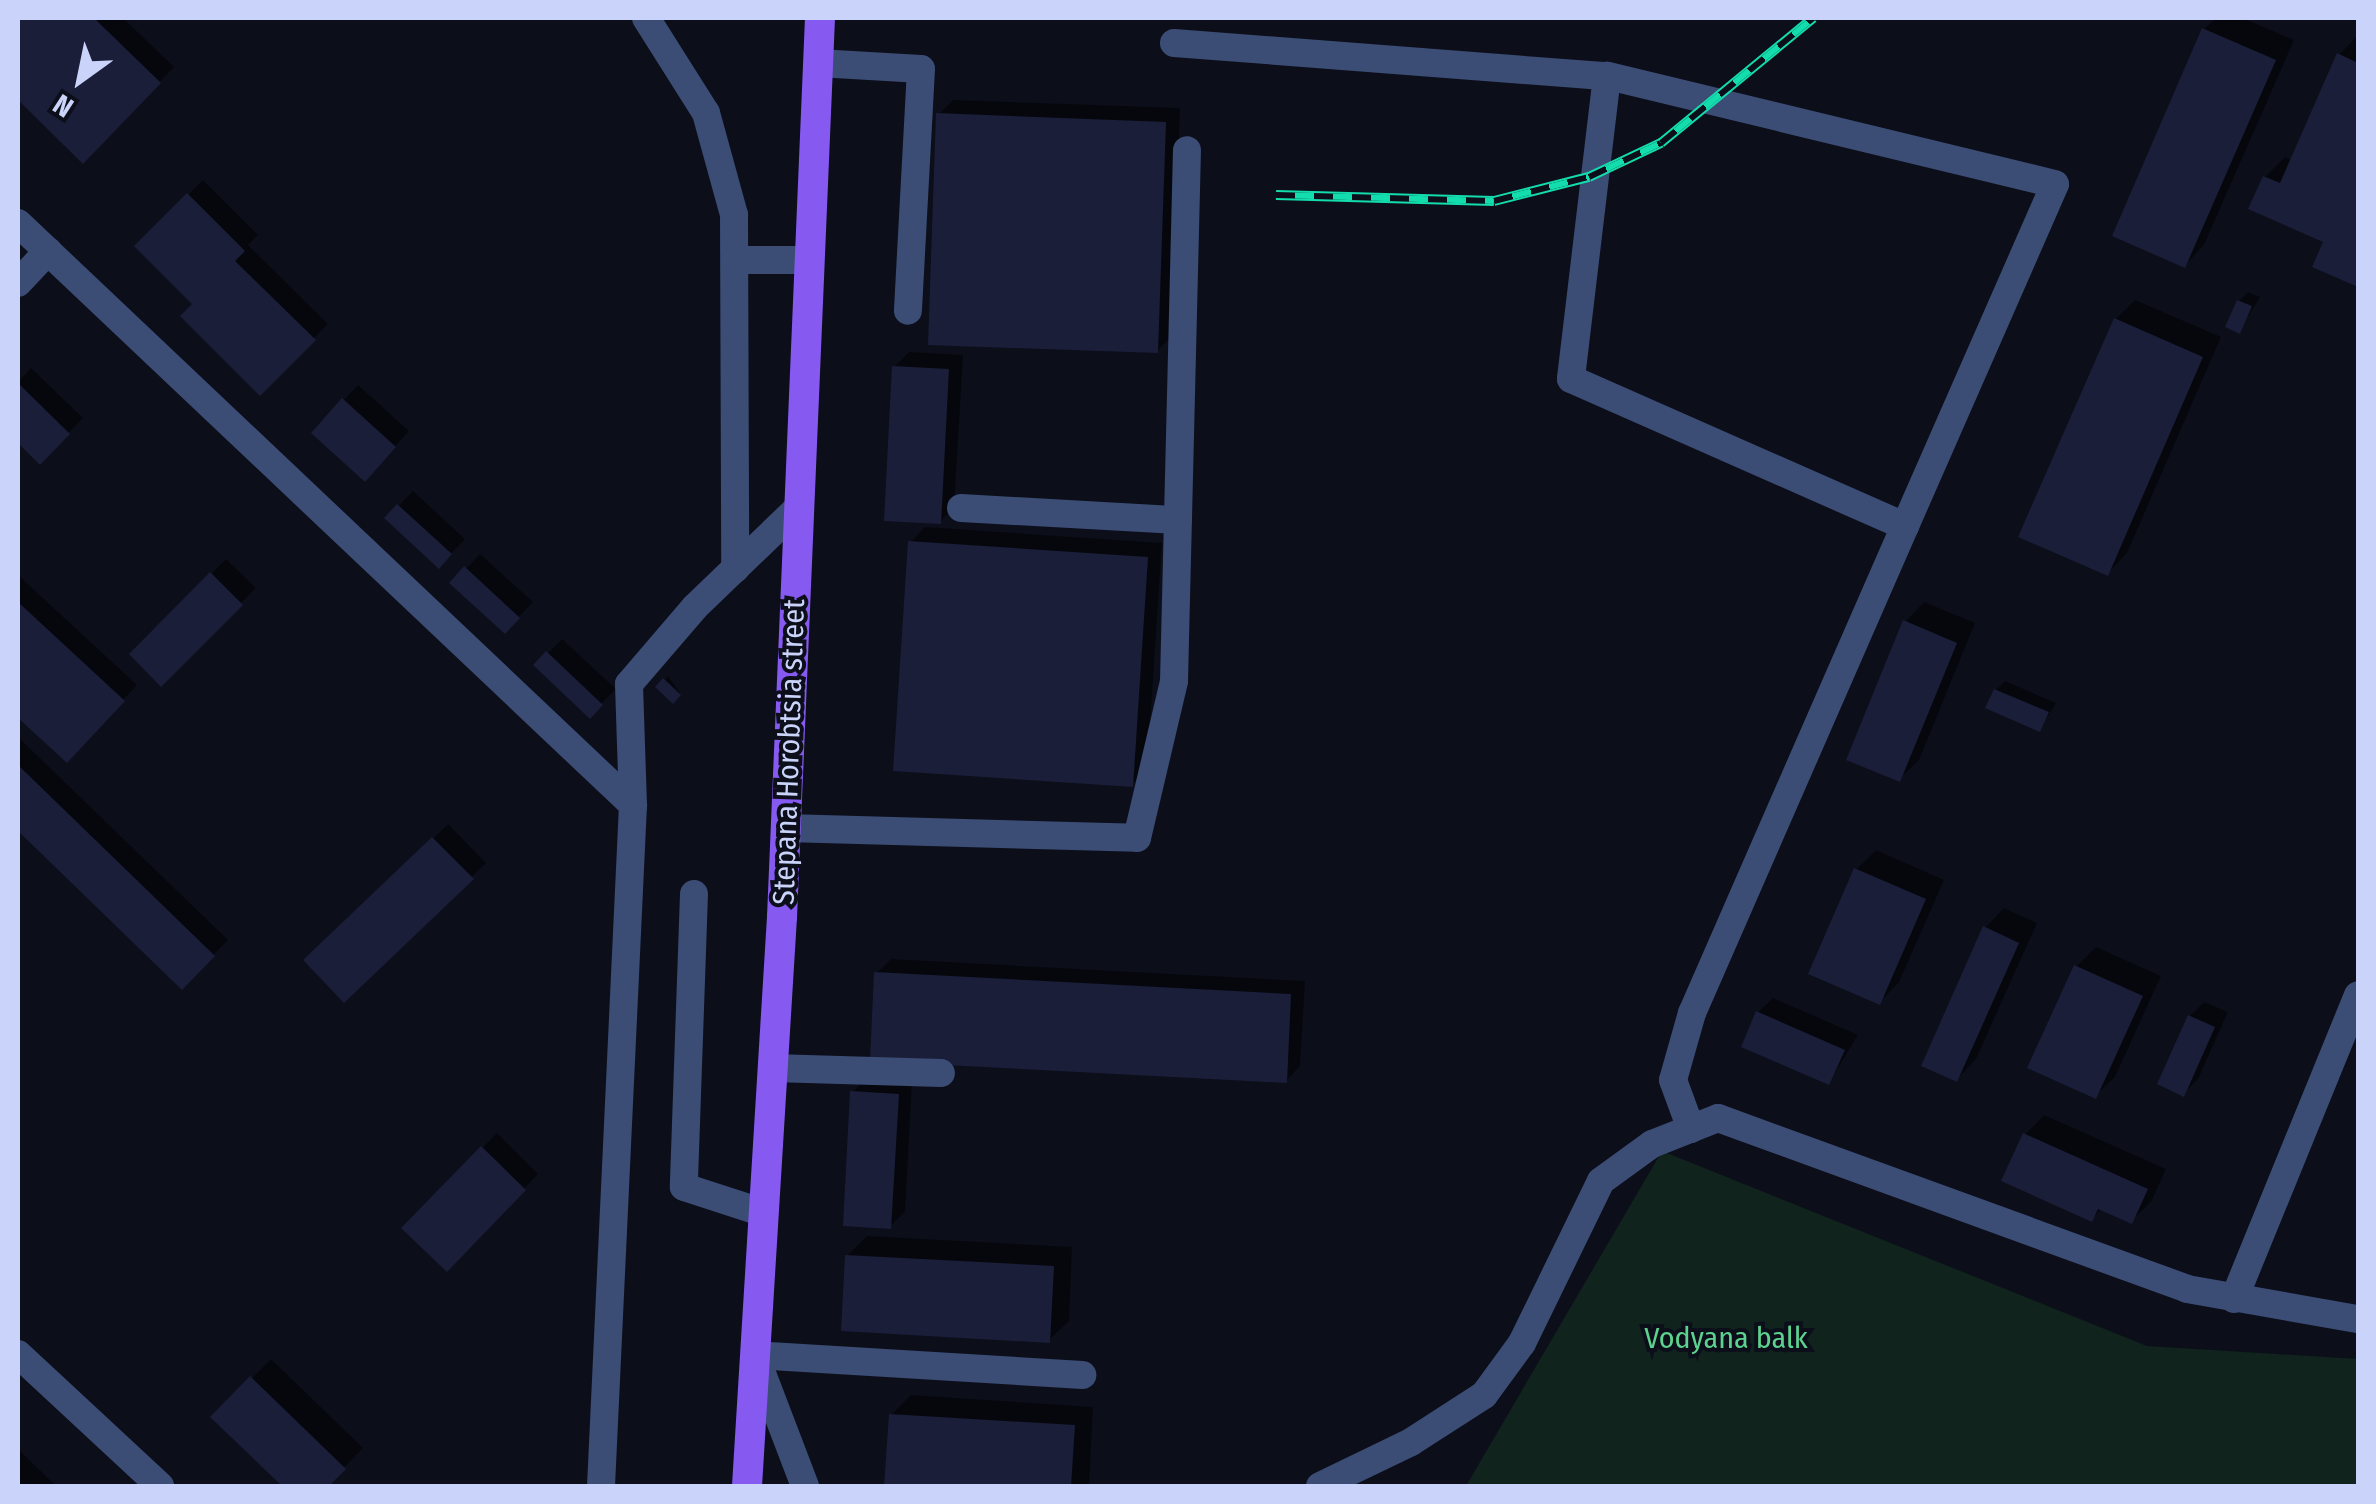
<!DOCTYPE html>
<html>
<head>
<meta charset="utf-8">
<style>
  body { margin:0 }
  #map { position:relative; width:2376px; height:1504px; overflow:hidden; background:#0c0e1a; font-family:"Fira Sans Condensed",sans-serif }
  div>[style] { position:absolute }
  [style*='--x'] { left:calc(var(--x)*1px); top:calc(var(--y)*1px); width:calc(var(--w)*1px); rotate:calc(var(--a)*1deg) }
  .green>* { inset:0; background:#10231c }
  .shadow>* { inset:0; background:#0007 }
  .building>* { inset:0; background:#1a1e39 }
  .minor>* { height:28px; margin:-14px; padding:0 14px; transform-origin:14px; border-radius:14px; background:#3b4c75 }
  .major>* { height:30px; margin:-15px; padding:0 15px; transform-origin:15px; border-radius:15px; background:#865af1 }
  .rail>* { height:10px; margin-top:-5px; transform-origin:0; background:repeating-linear-gradient(90deg,#0c0e1a 0 19px,#13ddad 0 38px); box-sizing:border-box; border-block:2px solid #13ddad }
  span { translate:-50% -50%; white-space:nowrap; text-align:center; line-height:1.15; -webkit-text-stroke:8px #0c0e1a; paint-order:stroke }
  .street-label { font-size:30px; color:#cad4fa }
  .park-label { font-size:30px; color:#5dd28e }
  .frame { position:absolute; inset:0; border:20px solid #cad4fa; pointer-events:none }
  .north { position:absolute; left:30px; top:30px; width:100px; height:100px; -webkit-text-stroke:8px #0c0e1a; paint-order:stroke; rotate:213deg; font-size:28px; font-weight:700; line-height:40px; text-align:center; color:#cad4fa }
  .north::after { content:''; display:block; margin:auto; width:35px; height:45px; background:#cad4fa; clip-path:polygon(50% 0,100% 100%,50% 72%,0 100%) }
</style>
</head>
<body>
<div id="map">
  <div class="green">
    <div style="clip-path:polygon(1662px 1151px,2147px 1346px,2358px 1359px,2358px 1486px,1466px 1486px)"></div>
  </div>
  <div class="shadow">
    <div style="clip-path:polygon(18px 18px,123px 18px,174px 67px,83px 160px,18px 97px)"></div>
    <div style="clip-path:polygon(2216px 18px,2242px 18px,2294px 40px,2204px 245px,2185px 265px,2204px 29px)"></div>
    <div style="clip-path:polygon(2358px 35px,2358px 284px,2315px 265px,2326px 240px,2265px 177px,2285px 157px,2293px 161px,2339px 55px)"></div>
    <div style="clip-path:polygon(953px 100px,1180px 108px,1172px 336px,1157px 351px,939px 114px)"></div>
    <div style="clip-path:polygon(203px 180px,258px 235px,248px 245px,328px 324px,260px 392px,196px 304px,137px 246px)"></div>
    <div style="clip-path:polygon(2248px 292px,2260px 297px,2239px 331px,2239px 301px)"></div>
    <div style="clip-path:polygon(2135px 300px,2221px 337px,2127px 553px,2108px 573px,2116px 319px)"></div>
    <div style="clip-path:polygon(909px 352px,963px 355px,954px 507px,940px 522px,894px 367px)"></div>
    <div style="clip-path:polygon(31px 368px,83px 418px,40px 462px,18px 440px,18px 382px)"></div>
    <div style="clip-path:polygon(358px 385px,409px 431px,379px 464px,314px 432px)"></div>
    <div style="clip-path:polygon(413px 491px,465px 539px,439px 566px,387px 518px)"></div>
    <div style="clip-path:polygon(925px 527px,1162px 543px,1147px 770px,1132px 784px,911px 542px)"></div>
    <div style="clip-path:polygon(480px 554px,533px 602px,505px 631px,453px 583px)"></div>
    <div style="clip-path:polygon(226px 559px,256px 588px,161px 683px,132px 654px)"></div>
    <div style="clip-path:polygon(18px 575px,137px 685px,67px 760px,18px 714px)"></div>
    <div style="clip-path:polygon(1924px 602px,1975px 623px,1919px 760px,1899px 779px,1905px 622px)"></div>
    <div style="clip-path:polygon(562px 639px,616px 689px,590px 715px,537px 665px)"></div>
    <div style="clip-path:polygon(668px 676px,680px 693px,673px 701px,658px 687px)"></div>
    <div style="clip-path:polygon(2005px 681px,2056px 703px,2040px 729px,1996px 690px)"></div>
    <div style="clip-path:polygon(18px 737px,228px 940px,182px 987px,18px 828px)"></div>
    <div style="clip-path:polygon(448px 824px,486px 863px,344px 1000px,307px 960px)"></div>
    <div style="clip-path:polygon(1876px 850px,1944px 880px,1899px 982px,1880px 1002px,1856px 870px)"></div>
    <div style="clip-path:polygon(2004px 908px,2037px 923px,1976px 1059px,1957px 1079px,1985px 928px)"></div>
    <div style="clip-path:polygon(2096px 947px,2161px 976px,2115px 1077px,2095px 1096px,2076px 967px)"></div>
    <div style="clip-path:polygon(891px 959px,1305px 981px,1300px 1066px,1286px 1081px,877px 973px)"></div>
    <div style="clip-path:polygon(1773px 998px,1858px 1035px,1829px 1082px,1758px 1012px)"></div>
    <div style="clip-path:polygon(2204px 1002px,2228px 1012px,2198px 1079px,2183px 1094px,2190px 1016px)"></div>
    <div style="clip-path:polygon(867px 1077px,912px 1080px,905px 1212px,890px 1226px,853px 1092px)"></div>
    <div style="clip-path:polygon(2044px 1115px,2166px 1169px,2151px 1202px,2131px 1221px,2102px 1208px,2092px 1219px,2025px 1135px)"></div>
    <div style="clip-path:polygon(497px 1133px,538px 1174px,447px 1268px,405px 1228px)"></div>
    <div style="clip-path:polygon(867px 1236px,1072px 1247px,1069px 1321px,1049px 1340px,847px 1256px)"></div>
    <div style="clip-path:polygon(271px 1359px,363px 1448px,326px 1486px,286px 1486px,214px 1417px)"></div>
    <div style="clip-path:polygon(911px 1395px,1093px 1407px,1089px 1486px,887px 1486px,891px 1415px)"></div>
    <div style="clip-path:polygon(18px 1449px,56px 1486px,18px 1486px)"></div>
  </div>
  <div class="building">
    <div style="clip-path:polygon(18px 18px,94px 18px,161px 83px,83px 164px,18px 100px)"></div>
    <div style="clip-path:polygon(2202px 28px,2276px 60px,2185px 268px,2112px 236px)"></div>
    <div style="clip-path:polygon(2337px 53px,2358px 63px,2358px 287px,2312px 267px,2323px 242px,2248px 209px,2263px 176px,2280px 183px)"></div>
    <div style="clip-path:polygon(936px 113px,1166px 122px,1158px 353px,928px 345px)"></div>
    <div style="clip-path:polygon(187px 193px,245px 251px,235px 261px,316px 340px,260px 396px,180px 316px,192px 304px,134px 246px)"></div>
    <div style="clip-path:polygon(2237px 300px,2252px 306px,2240px 334px,2225px 327px)"></div>
    <div style="clip-path:polygon(2114px 318px,2203px 357px,2108px 576px,2018px 537px)"></div>
    <div style="clip-path:polygon(892px 366px,949px 369px,941px 524px,884px 521px)"></div>
    <div style="clip-path:polygon(18px 383px,70px 434px,40px 465px,18px 443px)"></div>
    <div style="clip-path:polygon(342px 398px,396px 447px,365px 482px,311px 433px)"></div>
    <div style="clip-path:polygon(397px 504px,452px 554px,439px 569px,384px 518px)"></div>
    <div style="clip-path:polygon(908px 541px,1148px 557px,1133px 787px,893px 771px)"></div>
    <div style="clip-path:polygon(464px 566px,520px 618px,505px 634px,449px 583px)"></div>
    <div style="clip-path:polygon(210px 572px,243px 605px,161px 687px,129px 654px)"></div>
    <div style="clip-path:polygon(18px 602px,125px 701px,67px 763px,18px 718px)"></div>
    <div style="clip-path:polygon(1903px 620px,1957px 643px,1900px 782px,1846px 760px)"></div>
    <div style="clip-path:polygon(546px 651px,603px 705px,590px 719px,533px 665px)"></div>
    <div style="clip-path:polygon(663px 678px,681px 695px,673px 704px,655px 687px)"></div>
    <div style="clip-path:polygon(1994px 689px,2049px 712px,2040px 732px,1985px 708px)"></div>
    <div style="clip-path:polygon(18px 765px,215px 956px,182px 990px,18px 831px)"></div>
    <div style="clip-path:polygon(432px 837px,474px 879px,344px 1003px,303px 960px)"></div>
    <div style="clip-path:polygon(1854px 868px,1926px 899px,1880px 1005px,1808px 974px)"></div>
    <div style="clip-path:polygon(1983px 926px,2019px 943px,1957px 1082px,1921px 1066px)"></div>
    <div style="clip-path:polygon(2074px 965px,2143px 996px,2096px 1099px,2027px 1068px)"></div>
    <div style="clip-path:polygon(874px 972px,1291px 994px,1287px 1083px,870px 1061px)"></div>
    <div style="clip-path:polygon(1756px 1011px,1845px 1050px,1829px 1085px,1741px 1047px)"></div>
    <div style="clip-path:polygon(2188px 1015px,2215px 1027px,2184px 1097px,2157px 1084px)"></div>
    <div style="clip-path:polygon(850px 1091px,899px 1094px,891px 1229px,843px 1226px)"></div>
    <div style="clip-path:polygon(2023px 1133px,2148px 1189px,2132px 1224px,2098px 1209px,2092px 1222px,2001px 1181px)"></div>
    <div style="clip-path:polygon(481px 1146px,526px 1190px,447px 1272px,401px 1228px)"></div>
    <div style="clip-path:polygon(845px 1255px,1054px 1266px,1050px 1343px,841px 1331px)"></div>
    <div style="clip-path:polygon(250px 1376px,346px 1469px,329px 1486px,282px 1486px,210px 1417px)"></div>
    <div style="clip-path:polygon(889px 1414px,1075px 1425px,1071px 1486px,884px 1486px)"></div>
  </div>
  <div class="minor">
    <div style="--x:646;--y:18;--w:112;--a:57.7"></div>
    <div style="--x:706;--y:113;--w:106;--a:74.6"></div>
    <div style="--x:734;--y:215;--w:354;--a:89.8"></div>
    <div style="--x:1174;--y:43;--w:434;--a:4.4"></div>
    <div style="--x:818;--y:63;--w:103;--a:3.3"></div>
    <div style="--x:921;--y:69;--w:242;--a:93.1"></div>
    <div style="--x:18;--y:223;--w:847;--a:43.42"></div>
    <div style="--x:633;--y:805;--w:682;--a:92.69"></div>
    <div style="--x:735;--y:260;--w:74;--a:0"></div>
    <div style="--x:18;--y:283;--w:44;--a:-46.8"></div>
    <div style="--x:961;--y:508;--w:217;--a:3.2"></div>
    <div style="--x:633;--y:805;--w:121;--a:-91.9"></div>
    <div style="--x:629;--y:684;--w:101;--a:-49.4"></div>
    <div style="--x:695;--y:607;--w:143;--a:-43.9"></div>
    <div style="--x:786;--y:828;--w:351;--a:1.6"></div>
    <div style="--x:1137;--y:838;--w:161;--a:-76.7"></div>
    <div style="--x:1174;--y:681;--w:531;--a:-88.6"></div>
    <div style="--x:694;--y:894;--w:293;--a:92"></div>
    <div style="--x:684;--y:1187;--w:84;--a:18"></div>
    <div style="--x:773;--y:1068;--w:168;--a:1.7"></div>
    <div style="--x:1691;--y:1129;--w:52;--a:-110.2"></div>
    <div style="--x:1673;--y:1080;--w:70;--a:-74.2"></div>
    <div style="--x:1692;--y:1013;--w:532;--a:-66.38"></div>
    <div style="--x:1905;--y:526;--w:373;--a:-66.3"></div>
    <div style="--x:2055;--y:184;--w:461;--a:-166.4"></div>
    <div style="--x:1607;--y:76;--w:305;--a:96.8"></div>
    <div style="--x:1571;--y:379;--w:365;--a:23.8"></div>
    <div style="--x:2234;--y:1299;--w:328;--a:-67.8"></div>
    <div style="--x:18;--y:1354;--w:194;--a:42.9"></div>
    <div style="--x:805;--y:1486;--w:140;--a:-110.9"></div>
    <div style="--x:755;--y:1355;--w:328;--a:3.5"></div>
    <div style="--x:1320;--y:1486;--w:101;--a:-25.8"></div>
    <div style="--x:1411;--y:1442;--w:87;--a:-32.8"></div>
    <div style="--x:1484;--y:1395;--w:64;--a:-53.8"></div>
    <div style="--x:1522;--y:1343;--w:180;--a:-64"></div>
    <div style="--x:1601;--y:1181;--w:63;--a:-36"></div>
    <div style="--x:1652;--y:1144;--w:71;--a:-21.5"></div>
    <div style="--x:1718;--y:1118;--w:499;--a:20"></div>
    <div style="--x:2187;--y:1289;--w:174;--a:10"></div>
  </div>
  <div class="major">
    <div style="--x:747;--y:1486;--w:570;--a:-86.48"></div>
    <div style="--x:782;--y:917;--w:900;--a:-87.58"></div>
  </div>
  <div class="rail">
    <div style="--x:1276;--y:195;--w:218;--a:1.6"></div>
    <div style="--x:1494;--y:201;--w:98;--a:-14.2"></div>
    <div style="--x:1589;--y:177;--w:80;--a:-25.3"></div>
    <div style="--x:1661;--y:143;--w:197;--a:-39.4"></div>
  </div>
  <div class="street-label">
    <span style="left:789px;top:752px;rotate:-88deg">Stepana Horobtsia street</span>
  </div>
  <div class="park-label">
    <span style="left:1726px;top:1338px">Vodyana balk</span>
  </div>
  <div class="frame"></div>
  <div class="north">N</div>
</div>
</body>
</html>
